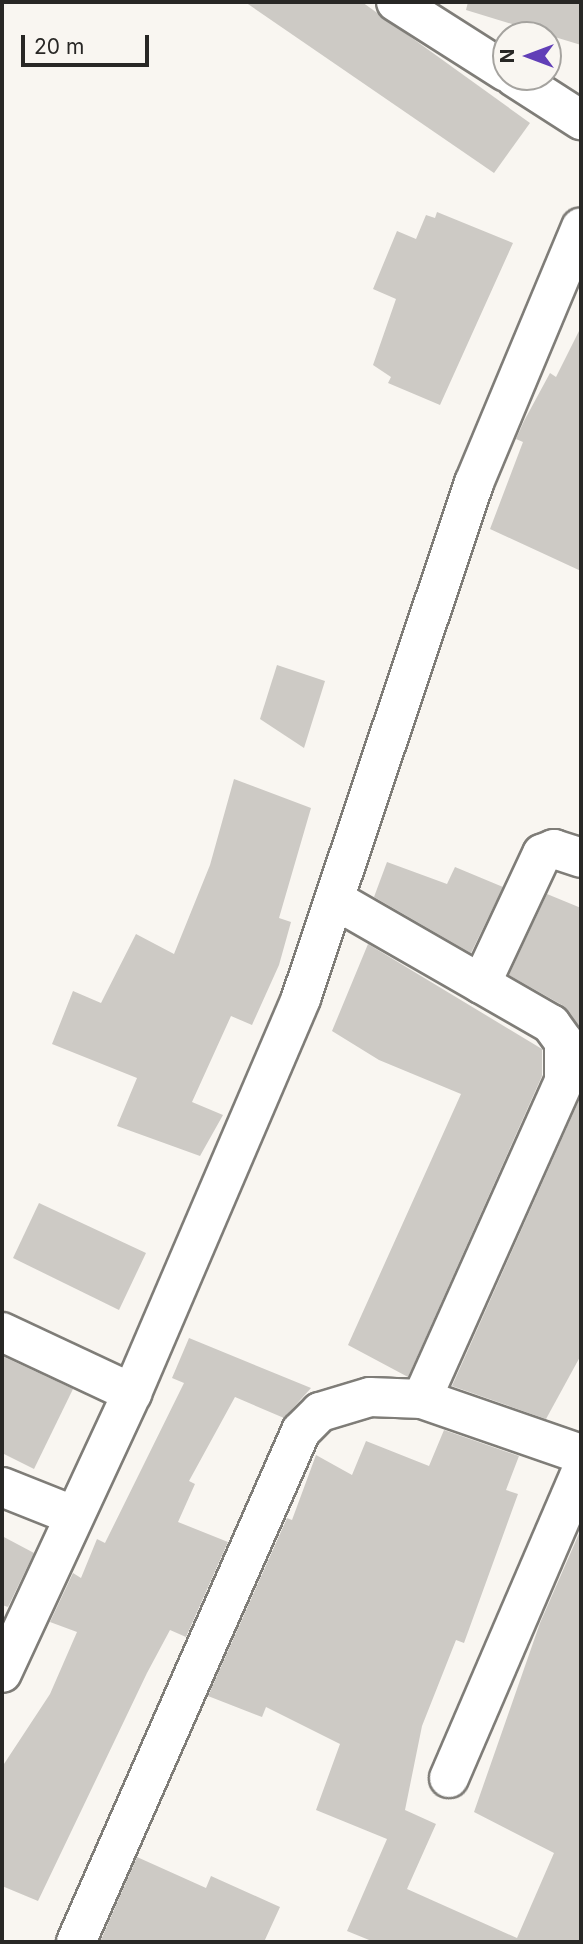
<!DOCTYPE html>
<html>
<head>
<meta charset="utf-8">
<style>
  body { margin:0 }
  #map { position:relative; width:583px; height:1944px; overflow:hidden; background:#f9f6f1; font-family:Inter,sans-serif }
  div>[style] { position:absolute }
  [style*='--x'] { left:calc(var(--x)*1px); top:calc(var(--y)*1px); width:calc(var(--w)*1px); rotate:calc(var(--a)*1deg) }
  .building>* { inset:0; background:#cdcac5 }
  .roads { filter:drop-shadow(2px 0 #7f7d78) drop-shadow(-2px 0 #7f7d78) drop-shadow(0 2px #7f7d78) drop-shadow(0 -2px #7f7d78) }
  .minor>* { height:38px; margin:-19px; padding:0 19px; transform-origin:19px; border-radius:19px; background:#fff }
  span { translate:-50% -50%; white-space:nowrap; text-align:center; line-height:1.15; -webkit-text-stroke:5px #f9f6f1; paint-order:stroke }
  .frame { position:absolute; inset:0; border:4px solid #282725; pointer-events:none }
  .north { position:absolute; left:492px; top:21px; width:70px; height:70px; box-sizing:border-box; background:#f9f6f1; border:2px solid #a5a39f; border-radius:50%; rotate:270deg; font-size:19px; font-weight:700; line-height:28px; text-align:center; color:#282725 }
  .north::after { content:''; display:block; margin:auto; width:24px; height:32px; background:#613fb7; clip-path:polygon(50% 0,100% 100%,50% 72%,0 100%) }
  .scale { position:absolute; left:21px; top:35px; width:128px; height:32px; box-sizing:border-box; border:4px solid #282725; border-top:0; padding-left:9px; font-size:21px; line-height:24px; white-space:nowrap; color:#282725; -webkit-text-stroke:5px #f9f6f1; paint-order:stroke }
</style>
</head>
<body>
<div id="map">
  <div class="building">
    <div style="clip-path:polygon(245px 2px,362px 2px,530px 123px,494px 173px)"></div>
    <div style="clip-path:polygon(468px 2px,581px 2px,581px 45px,466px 10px)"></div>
    <div style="clip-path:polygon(437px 212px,513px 243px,440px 405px,388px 383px,391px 377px,373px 365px,396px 299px,373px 289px,397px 231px,416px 239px,426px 215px,435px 218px)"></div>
    <div style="clip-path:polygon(581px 327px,581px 571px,490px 529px,523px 442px,516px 439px,524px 421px,550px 373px,556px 377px)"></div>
    <div style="clip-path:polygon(277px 665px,325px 681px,304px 748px,260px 719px)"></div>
    <div style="clip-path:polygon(234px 779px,311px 808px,279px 918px,291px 922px,279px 965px,252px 1025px,231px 1016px,192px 1102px,223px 1115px,200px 1156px,117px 1126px,137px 1078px,52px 1044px,73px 991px,101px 1003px,136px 934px,174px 954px,210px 865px)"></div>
    <div style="clip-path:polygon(387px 862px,447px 884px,455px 867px,503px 887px,471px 953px,374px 897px)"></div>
    <div style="clip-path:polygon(547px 894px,581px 908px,581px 1029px,562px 1005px,509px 975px)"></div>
    <div style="clip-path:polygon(368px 944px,542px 1049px,542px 1076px,408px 1377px,348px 1345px,461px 1094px,379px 1060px,332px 1031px)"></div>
    <div style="clip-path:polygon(581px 1096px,581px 1355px,546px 1419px,452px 1386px)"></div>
    <div style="clip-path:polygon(39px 1203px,146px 1253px,119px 1310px,13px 1258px)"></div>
    <div style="clip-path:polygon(189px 1338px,311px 1388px,284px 1418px,235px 1397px,189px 1481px,195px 1484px,178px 1522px,228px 1542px,186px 1637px,170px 1630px,147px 1673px,38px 1901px,2px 1886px,2px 1767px,50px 1694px,77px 1632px,50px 1622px,73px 1573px,81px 1578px,97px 1539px,105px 1543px,184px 1383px,172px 1378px)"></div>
    <div style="clip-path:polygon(2px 1356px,73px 1389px,34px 1469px,2px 1453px)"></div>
    <div style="clip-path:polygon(444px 1430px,519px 1456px,506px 1490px,518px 1494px,464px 1643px,456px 1640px,422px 1726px,405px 1810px,436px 1824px,407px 1889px,517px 1938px,554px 1853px,474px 1812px,540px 1623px,581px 1529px,581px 1942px,374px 1942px,347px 1931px,387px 1839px,316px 1810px,340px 1744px,266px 1707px,262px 1717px,208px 1696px,287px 1518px,292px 1520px,316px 1455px,352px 1475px,366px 1441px,429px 1466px)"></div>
    <div style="clip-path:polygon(2px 1536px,34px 1553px,8px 1607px,2px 1605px)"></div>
    <div style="clip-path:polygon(137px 1857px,206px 1888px,211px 1876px,280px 1907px,264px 1942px,100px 1942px)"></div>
  </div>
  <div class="roads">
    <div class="minor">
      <div style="--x:396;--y:2;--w:130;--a:32.5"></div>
      <div style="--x:514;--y:77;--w:80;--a:32.7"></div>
      <div style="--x:337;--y:901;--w:247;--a:29.9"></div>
      <div style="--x:551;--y:1024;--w:22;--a:54"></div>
      <div style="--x:564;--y:1042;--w:39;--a:90"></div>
      <div style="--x:564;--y:1081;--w:348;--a:114.1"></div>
      <div style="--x:481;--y:984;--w:144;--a:-64.9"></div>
      <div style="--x:542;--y:854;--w:13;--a:-23"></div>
      <div style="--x:554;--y:849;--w:28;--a:18"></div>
      <div style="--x:2;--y:1332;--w:144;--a:25.1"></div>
      <div style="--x:2;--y:1487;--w:73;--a:21.7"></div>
      <div style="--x:2;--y:1673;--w:309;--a:-65.1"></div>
      <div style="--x:132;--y:1393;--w:430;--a:-66.8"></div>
      <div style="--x:301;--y:998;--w:543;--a:-71.43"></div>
      <div style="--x:474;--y:483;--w:277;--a:-67.3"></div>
      <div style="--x:449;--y:1778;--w:334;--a:-66.7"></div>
      <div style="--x:76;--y:1942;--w:558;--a:-66.24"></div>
      <div style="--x:301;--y:1431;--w:27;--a:-45"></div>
      <div style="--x:320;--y:1412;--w:52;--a:-16.7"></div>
      <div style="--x:370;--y:1397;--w:52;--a:2.2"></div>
      <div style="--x:422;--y:1399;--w:168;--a:19.1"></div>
    </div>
  </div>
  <div class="frame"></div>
  <div class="north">N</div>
  <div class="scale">20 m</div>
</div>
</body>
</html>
